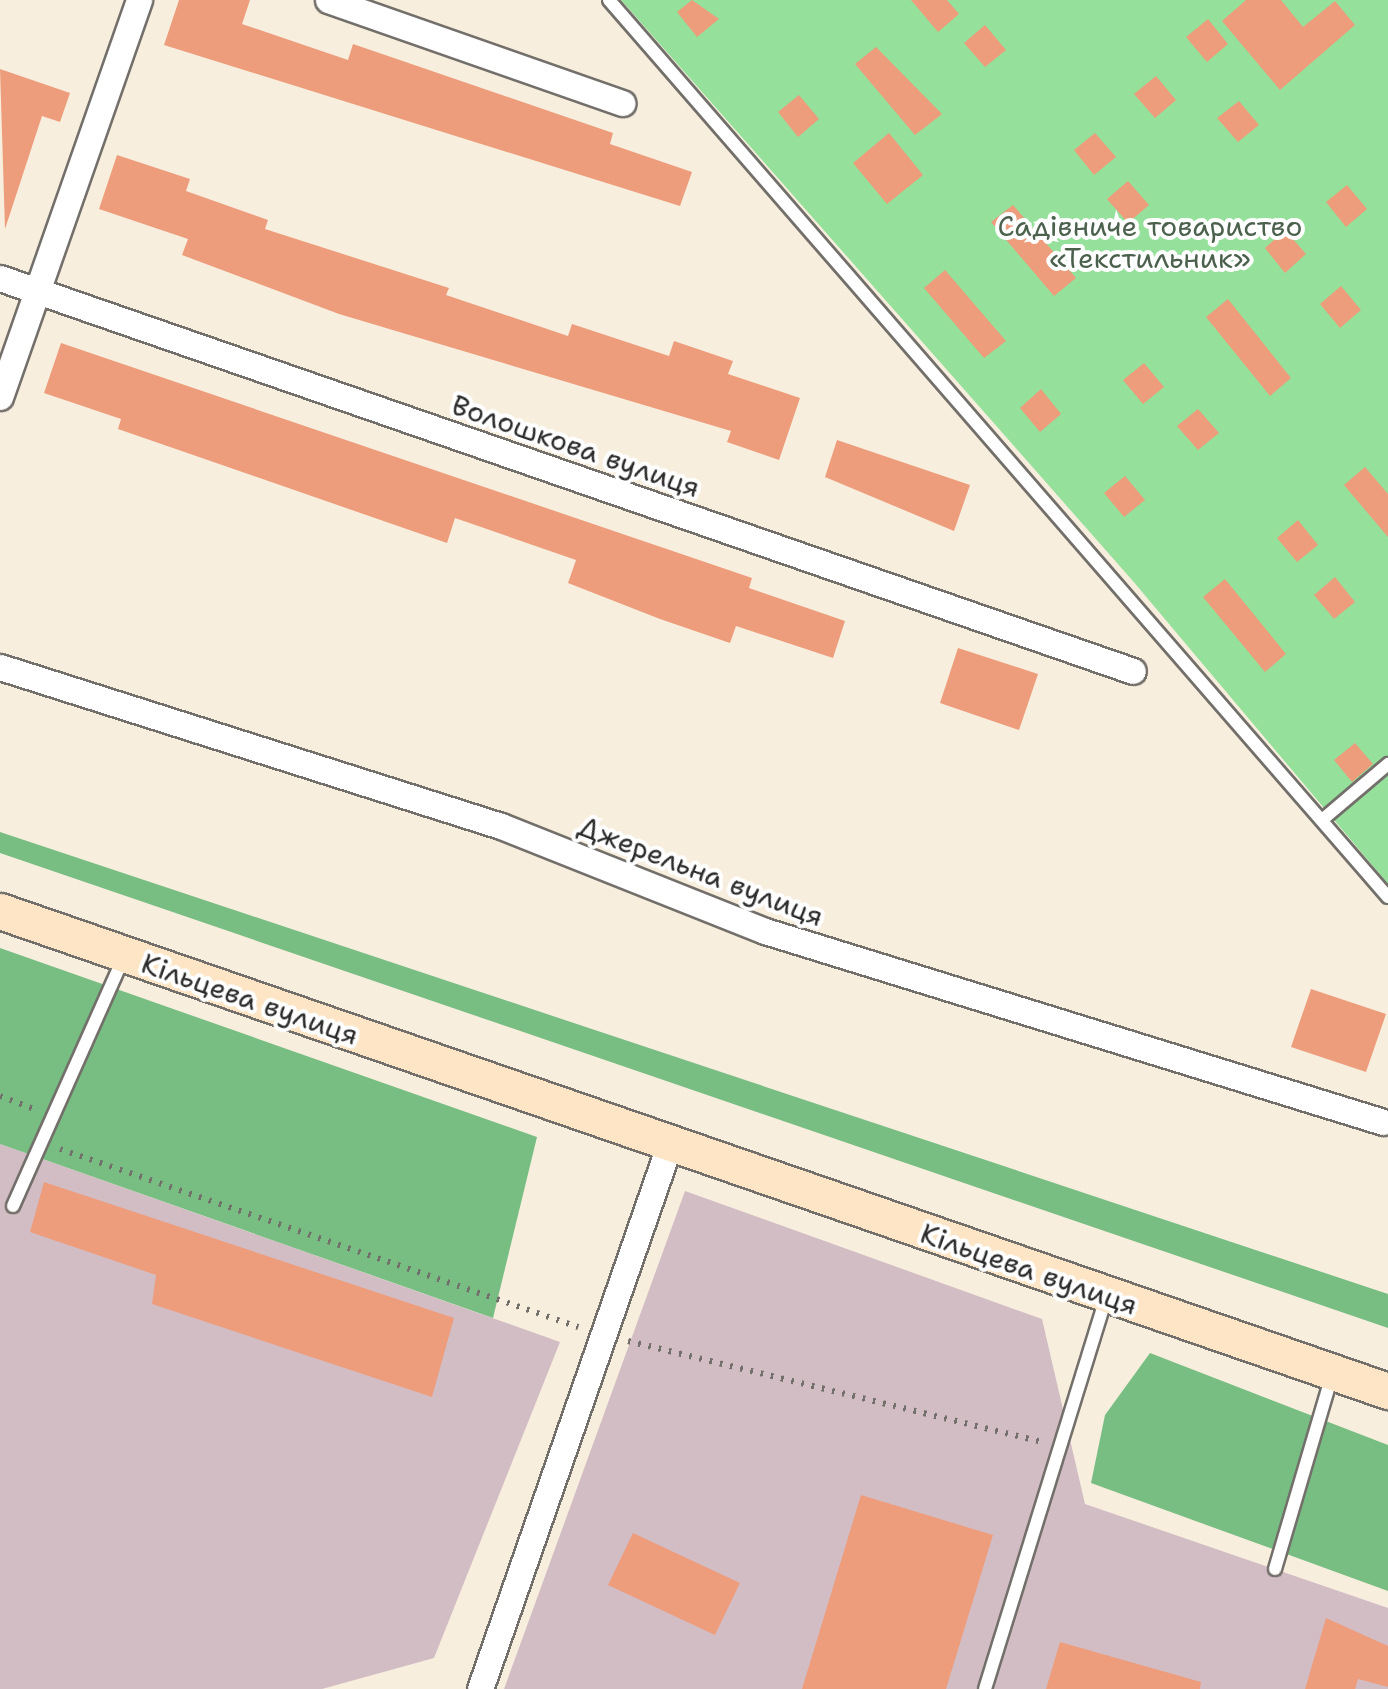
<!DOCTYPE html>
<html>
<head>
<meta charset="utf-8">
<style>
  body { margin:0 }
  #map { position:relative; width:1388px; height:1689px; overflow:hidden; background:#f8eede; font-family:"Shantell Sans",sans-serif }
  div>[style] { position:absolute }
  [style*='--x'] { left:calc(var(--x)*1px); top:calc(var(--y)*1px); width:calc(var(--w)*1px); rotate:calc(var(--a)*1deg) }
  .industrial>* { inset:0; background:#d2bdc5 }
  .green>* { inset:0; background:#95e09b }
  .forest>* { inset:0; background:#78be83 }
  .building>* { inset:0; background:#ed9d7c }
  .path>* { height:6px; margin-top:-3px; transform-origin:0; background:repeating-linear-gradient(90deg,#736f6a 0 2.5px,transparent 0 10.5px) }
  .roads { filter:drop-shadow(2px 0 #736f6a) drop-shadow(-2px 0 #736f6a) drop-shadow(0 2px #736f6a) drop-shadow(0 -2px #736f6a) }
  .service>* { height:12px; margin:-6px; padding:0 6px; transform-origin:6px; border-radius:6px; background:#fff }
  .minor>* { height:25px; margin:-12.5px; padding:0 12.5px; transform-origin:12.5px; border-radius:12.5px; background:#fff }
  .secondary>* { height:35px; margin:-17.5px; padding:0 17.5px; transform-origin:17.5px; border-radius:17.5px; background:#fde5c5 }
  span { translate:-50% -50%; white-space:nowrap; text-align:center; line-height:1.15; -webkit-text-stroke:8px #fff; paint-order:stroke }
  .park-label { font-size:28px; color:#4b614d }
  .street-label { font-size:28px; color:#2b2b2b }
</style>
</head>
<body>
<div id="map">
  <div class="industrial">
    <div style="clip-path:polygon(0 1144px,560px 1342px,434px 1658px,322px 1689px,0 1689px)"></div>
    <div style="clip-path:polygon(685px 1191px,1042px 1319px,1085px 1504px,1388px 1608px,1388px 1689px,504px 1689px)"></div>
  </div>
  <div class="green">
    <div style="clip-path:polygon(621px 0,1388px 0,1388px 884px,1132px 580px)"></div>
  </div>
  <div class="forest">
    <div style="clip-path:polygon(0 832px,1388px 1294px,1388px 1328px,0 853px)"></div>
    <div style="clip-path:polygon(0 948px,537px 1137px,493px 1318px,0 1144px)"></div>
    <div style="clip-path:polygon(1150px 1353px,1388px 1445px,1388px 1591px,1091px 1483px,1105px 1415px)"></div>
  </div>
  <div class="building">
    <div style="clip-path:polygon(179px 0,250px 0,242px 24px,348px 60px,353px 44px,613px 133px,610px 144px,692px 172px,680px 206px,164px 45px)"></div>
    <div style="clip-path:polygon(692px 0,719px 19px,697px 37px,677px 12px)"></div>
    <div style="clip-path:polygon(911px 0,947px 0,959px 14px,938px 32px)"></div>
    <div style="clip-path:polygon(1246px 0,1281px 0,1303px 27px,1335px 1px,1355px 25px,1280px 90px,1222px 21px)"></div>
    <div style="clip-path:polygon(1208px 19px,1228px 44px,1207px 62px,1186px 37px)"></div>
    <div style="clip-path:polygon(985px 25px,1006px 50px,985px 67px,964px 43px)"></div>
    <div style="clip-path:polygon(876px 47px,942px 114px,915px 135px,855px 64px)"></div>
    <div style="clip-path:polygon(0 69px,70px 93px,60px 122px,42px 116px,5px 229px)"></div>
    <div style="clip-path:polygon(1156px 76px,1176px 100px,1155px 118px,1134px 94px)"></div>
    <div style="clip-path:polygon(799px 95px,819px 119px,798px 137px,778px 112px)"></div>
    <div style="clip-path:polygon(1239px 101px,1259px 125px,1238px 142px,1217px 118px)"></div>
    <div style="clip-path:polygon(889px 133px,923px 175px,887px 204px,853px 163px)"></div>
    <div style="clip-path:polygon(1095px 133px,1116px 157px,1094px 175px,1074px 150px)"></div>
    <div style="clip-path:polygon(117px 155px,190px 179px,186px 191px,268px 220px,265px 229px,449px 288px,446px 295px,568px 336px,572px 324px,669px 356px,674px 341px,733px 361px,728px 374px,800px 398px,779px 460px,727px 442px,731px 431px,339px 314px,182px 255px,188px 239px,99px 209px)"></div>
    <div style="clip-path:polygon(1128px 181px,1149px 205px,1128px 223px,1107px 199px)"></div>
    <div style="clip-path:polygon(1347px 185px,1367px 209px,1346px 227px,1326px 202px)"></div>
    <div style="clip-path:polygon(1013px 205px,1076px 278px,1054px 296px,991px 222px)"></div>
    <div style="clip-path:polygon(1285px 230px,1306px 254px,1285px 273px,1265px 248px)"></div>
    <div style="clip-path:polygon(945px 270px,1006px 341px,984px 358px,924px 288px)"></div>
    <div style="clip-path:polygon(1341px 286px,1361px 310px,1340px 328px,1320px 304px)"></div>
    <div style="clip-path:polygon(1228px 299px,1291px 378px,1270px 396px,1206px 317px)"></div>
    <div style="clip-path:polygon(61px 343px,752px 578px,749px 588px,845px 621px,833px 658px,736px 626px,730px 643px,660px 619px,568px 583px,576px 560px,455px 518px,447px 543px,118px 429px,121px 419px,44px 393px)"></div>
    <div style="clip-path:polygon(1144px 363px,1164px 387px,1143px 404px,1123px 380px)"></div>
    <div style="clip-path:polygon(1041px 389px,1061px 414px,1040px 432px,1020px 408px)"></div>
    <div style="clip-path:polygon(1198px 409px,1219px 433px,1198px 450px,1177px 426px)"></div>
    <div style="clip-path:polygon(837px 440px,970px 485px,954px 531px,825px 477px)"></div>
    <div style="clip-path:polygon(1365px 467px,1388px 494px,1388px 537px,1344px 485px)"></div>
    <div style="clip-path:polygon(1125px 476px,1145px 500px,1124px 517px,1104px 493px)"></div>
    <div style="clip-path:polygon(1298px 520px,1318px 545px,1297px 562px,1277px 538px)"></div>
    <div style="clip-path:polygon(1335px 577px,1355px 602px,1334px 619px,1314px 595px)"></div>
    <div style="clip-path:polygon(1225px 579px,1286px 654px,1265px 672px,1203px 597px)"></div>
    <div style="clip-path:polygon(958px 648px,1038px 674px,1019px 730px,940px 703px)"></div>
    <div style="clip-path:polygon(1355px 743px,1373px 764px,1352px 782px,1334px 760px)"></div>
    <div style="clip-path:polygon(1311px 989px,1386px 1014px,1366px 1072px,1291px 1047px)"></div>
    <div style="clip-path:polygon(44px 1182px,454px 1318px,432px 1397px,152px 1304px,156px 1275px,30px 1232px)"></div>
    <div style="clip-path:polygon(861px 1495px,993px 1535px,946px 1689px,802px 1689px)"></div>
    <div style="clip-path:polygon(633px 1533px,740px 1583px,715px 1635px,608px 1585px)"></div>
    <div style="clip-path:polygon(1326px 1618px,1388px 1646px,1388px 1687px,1358px 1679px,1355px 1689px,1305px 1689px)"></div>
    <div style="clip-path:polygon(1060px 1642px,1201px 1682px,1200px 1689px,1046px 1689px)"></div>
  </div>
  <div class="path">
    <div style="--x:0;--y:1096;--w:39;--a:21"></div>
    <div style="--x:60;--y:1149;--w:548;--a:18.96"></div>
    <div style="--x:628;--y:1341;--w:423;--a:13.7"></div>
  </div>
  <div class="roads">
    <div class="service">
      <div style="--x:609;--y:0;--w:1188;--a:49.03"></div>
      <div style="--x:1322;--y:820;--w:87;--a:-40.3"></div>
      <div style="--x:13;--y:1206;--w:273;--a:-66"></div>
      <div style="--x:1275;--y:1569;--w:202;--a:-73.6"></div>
      <div style="--x:985;--y:1689;--w:409;--a:-72.8"></div>
    </div>
    <div class="minor">
      <div style="--x:328;--y:0;--w:312;--a:19.3"></div>
      <div style="--x:0;--y:278;--w:1199;--a:19.13"></div>
      <div style="--x:0;--y:397;--w:421;--a:-70.7"></div>
      <div style="--x:0;--y:667;--w:526;--a:17.61"></div>
      <div style="--x:501;--y:826;--w:284;--a:21.7"></div>
      <div style="--x:765;--y:931;--w:647;--a:17.17"></div>
      <div style="--x:480;--y:1689;--w:575;--a:-70.81"></div>
    </div>
    <div class="secondary">
      <div style="--x:0;--y:911;--w:1469;--a:19.08"></div>
    </div>
  </div>
  <div class="park-label">
    <span style="left:1150px;top:242px">Садівниче товариство<br>«Текстильник»</span>
  </div>
  <div class="street-label">
    <span style="left:576px;top:446px;rotate:19deg">Волошкова вулиця</span>
    <span style="left:701px;top:871px;rotate:21deg">Джерельна вулиця</span>
    <span style="left:250px;top:999px;rotate:19deg">Кільцева вулиця</span>
    <span style="left:1029px;top:1269px;rotate:19deg">Кільцева вулиця</span>
  </div>
</div>
</body>
</html>
